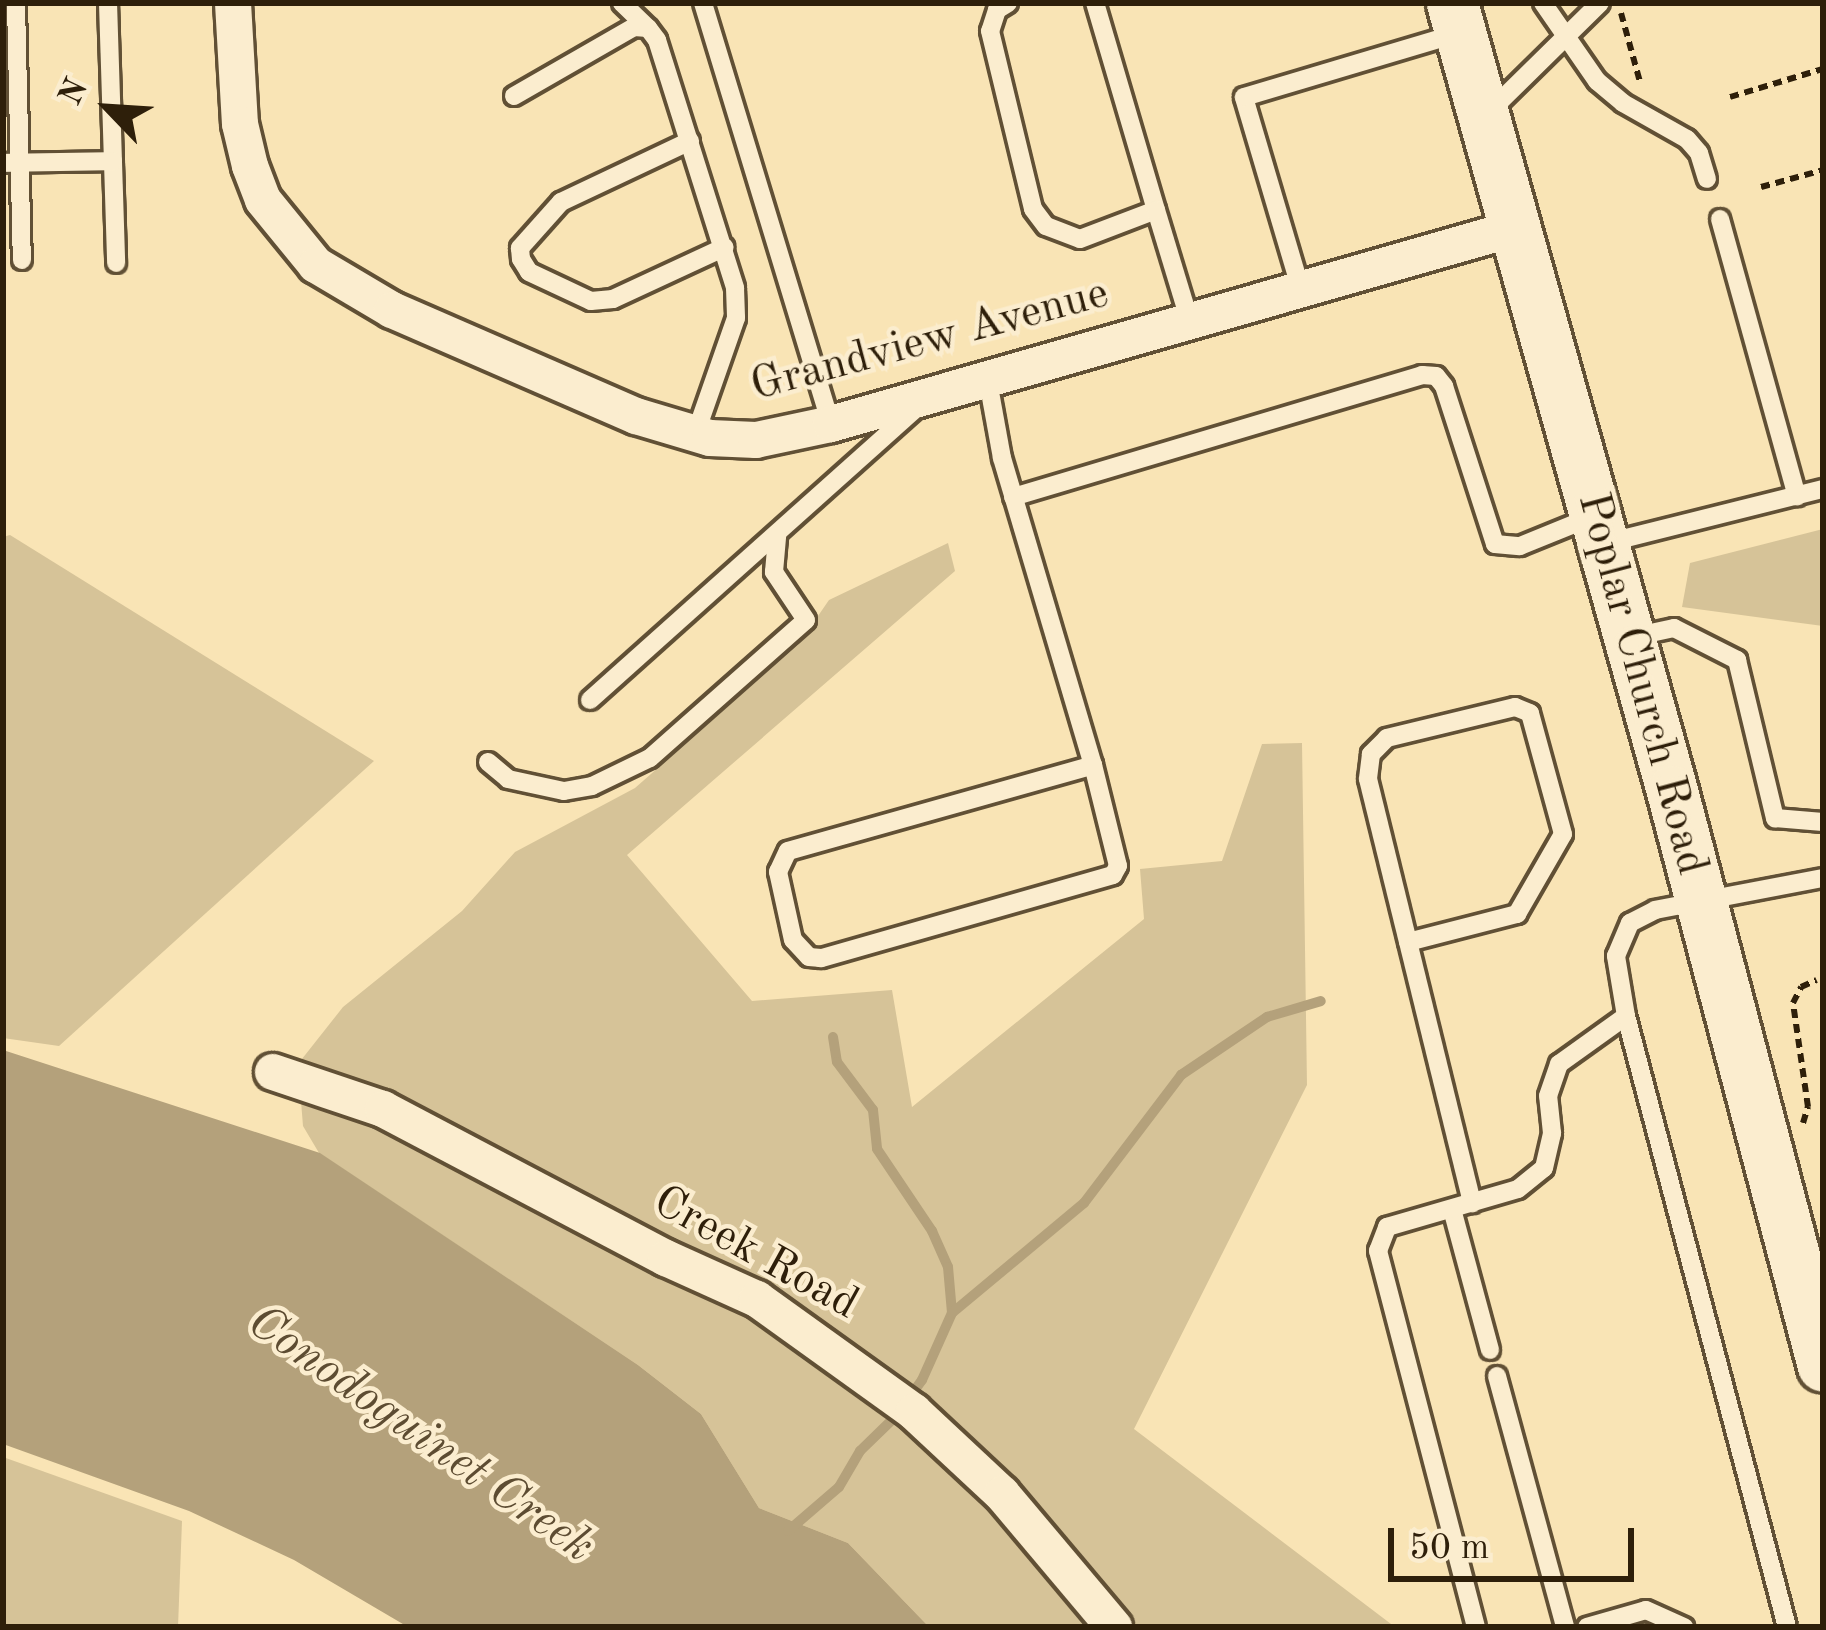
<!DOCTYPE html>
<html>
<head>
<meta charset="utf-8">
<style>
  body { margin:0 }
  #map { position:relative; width:1826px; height:1630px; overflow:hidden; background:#f9e4b5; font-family:"Old Standard TT",serif }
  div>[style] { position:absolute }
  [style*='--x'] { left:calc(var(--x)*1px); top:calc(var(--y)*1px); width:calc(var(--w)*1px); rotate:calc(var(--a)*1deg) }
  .green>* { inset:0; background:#d6c398 }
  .water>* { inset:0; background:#b4a17b }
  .stream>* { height:10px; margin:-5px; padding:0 5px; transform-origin:5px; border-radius:5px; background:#b4a17b }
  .path>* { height:6px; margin-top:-3px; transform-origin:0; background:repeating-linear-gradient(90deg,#2e1f0a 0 9px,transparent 0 15px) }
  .roads { filter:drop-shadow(3px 0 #615035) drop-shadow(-3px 0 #615035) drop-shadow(0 3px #615035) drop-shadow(0 -3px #615035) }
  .lane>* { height:18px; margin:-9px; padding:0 9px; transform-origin:9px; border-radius:9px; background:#fbedcf }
  .street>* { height:36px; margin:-18px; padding:0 18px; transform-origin:18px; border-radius:18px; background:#fbedcf }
  .secondary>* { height:51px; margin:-25.5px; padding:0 25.5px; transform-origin:25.5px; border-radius:25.5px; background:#fbedcf }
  span { translate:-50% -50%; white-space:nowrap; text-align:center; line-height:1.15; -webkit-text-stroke:9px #fbedcf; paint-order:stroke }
  .street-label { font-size:45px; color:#2e1f0a }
  .water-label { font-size:48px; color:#5d4c32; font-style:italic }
  .frame { position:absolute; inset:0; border:6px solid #2e1f0a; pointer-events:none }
  .north { position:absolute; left:48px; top:48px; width:120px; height:120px; -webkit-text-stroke:9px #fbedcf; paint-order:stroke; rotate:295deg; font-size:33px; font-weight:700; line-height:48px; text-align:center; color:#2e1f0a }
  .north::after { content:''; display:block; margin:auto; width:42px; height:54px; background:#2e1f0a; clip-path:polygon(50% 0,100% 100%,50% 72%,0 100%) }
  .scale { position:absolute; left:1388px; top:1528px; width:246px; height:54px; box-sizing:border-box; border:6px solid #2e1f0a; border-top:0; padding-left:15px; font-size:36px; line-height:42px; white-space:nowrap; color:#2e1f0a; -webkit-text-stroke:9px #fbedcf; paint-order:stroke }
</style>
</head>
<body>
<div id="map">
  <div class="green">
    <div style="clip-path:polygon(1823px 529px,1823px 626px,1682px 607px,1690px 563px)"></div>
    <div style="clip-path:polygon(10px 535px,374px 761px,59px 1046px,3px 1038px,3px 537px)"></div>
    <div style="clip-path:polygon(948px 543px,955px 571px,627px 855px,752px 1001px,892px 990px,912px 1107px,1144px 919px,1140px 869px,1222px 861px,1262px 744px,1302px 743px,1307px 1085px,1134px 1429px,1395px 1627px,929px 1627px,848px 1543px,759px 1508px,701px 1414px,638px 1365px,319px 1153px,303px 1126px,298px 1064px,343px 1007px,462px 911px,515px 852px,635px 788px,798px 645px,829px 600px)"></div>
    <div style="clip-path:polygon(3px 1457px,182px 1521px,178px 1627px,3px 1627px)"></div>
  </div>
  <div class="water">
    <div style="clip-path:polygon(3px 1050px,320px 1153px,638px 1365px,701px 1414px,759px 1508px,848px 1543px,929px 1627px,408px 1627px,294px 1560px,189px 1511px,3px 1444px)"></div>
  </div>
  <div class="stream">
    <div style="--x:833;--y:1037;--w:25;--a:81"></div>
    <div style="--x:837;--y:1062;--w:60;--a:53.1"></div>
    <div style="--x:873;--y:1110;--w:39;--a:84"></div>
    <div style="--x:877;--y:1149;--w:99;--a:56.1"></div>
    <div style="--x:932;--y:1231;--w:39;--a:66"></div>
    <div style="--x:948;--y:1267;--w:46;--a:85"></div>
    <div style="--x:788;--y:1531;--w:67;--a:-40.8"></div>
    <div style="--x:839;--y:1487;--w:42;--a:-59.7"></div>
    <div style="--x:860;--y:1451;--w:49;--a:-44.2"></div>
    <div style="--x:895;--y:1417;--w:46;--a:-53.9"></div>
    <div style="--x:922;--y:1380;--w:73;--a:-65.9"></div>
    <div style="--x:952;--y:1313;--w:172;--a:-39.8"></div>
    <div style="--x:1084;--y:1203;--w:161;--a:-52.8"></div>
    <div style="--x:1181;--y:1075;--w:104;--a:-34"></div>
    <div style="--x:1267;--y:1017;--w:56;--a:-16.5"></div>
  </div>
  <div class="path">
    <div style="--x:1621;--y:13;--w:72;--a:74.6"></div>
    <div style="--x:1730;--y:97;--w:97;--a:-16.8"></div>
    <div style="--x:1761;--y:187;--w:64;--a:-15.3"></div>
    <div style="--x:1803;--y:1123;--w:17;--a:-73"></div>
    <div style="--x:1808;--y:1107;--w:105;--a:-98.2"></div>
    <div style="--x:1793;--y:1003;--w:18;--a:-63"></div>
    <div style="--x:1801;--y:987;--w:17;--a:-24"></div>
  </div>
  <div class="roads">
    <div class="lane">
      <div style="--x:16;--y:3;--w:257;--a:88.7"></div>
      <div style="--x:108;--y:3;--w:260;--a:88.2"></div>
      <div style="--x:622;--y:3;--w:36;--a:44"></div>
      <div style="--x:703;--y:3;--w:440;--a:73.1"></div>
      <div style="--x:1008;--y:3;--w:13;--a:148"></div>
      <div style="--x:997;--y:10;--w:22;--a:108"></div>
      <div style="--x:990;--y:31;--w:183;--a:76.4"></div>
      <div style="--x:1033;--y:209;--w:21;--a:53"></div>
      <div style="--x:1046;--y:226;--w:36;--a:21"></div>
      <div style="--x:1080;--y:239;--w:81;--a:-20.9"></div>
      <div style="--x:1156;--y:210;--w:216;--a:-106.4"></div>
      <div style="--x:1543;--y:3;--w:95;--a:55.3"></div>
      <div style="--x:1597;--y:81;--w:34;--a:40"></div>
      <div style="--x:1623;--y:103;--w:73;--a:29.4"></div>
      <div style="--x:1687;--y:139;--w:18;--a:49"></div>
      <div style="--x:1699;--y:153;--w:27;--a:73"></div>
      <div style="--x:514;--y:96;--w:138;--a:-29.9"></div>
      <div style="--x:634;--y:27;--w:14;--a:4"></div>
      <div style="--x:648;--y:28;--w:15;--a:53"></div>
      <div style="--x:657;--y:40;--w:260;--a:72.5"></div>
      <div style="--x:735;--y:288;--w:30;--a:88"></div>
      <div style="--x:736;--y:318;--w:124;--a:109.3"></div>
      <div style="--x:1488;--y:113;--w:157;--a:-44.5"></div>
      <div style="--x:690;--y:141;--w:143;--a:154.7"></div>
      <div style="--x:561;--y:202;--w:62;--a:131.7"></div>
      <div style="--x:520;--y:248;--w:11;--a:85"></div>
      <div style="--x:521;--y:259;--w:15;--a:58"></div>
      <div style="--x:529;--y:272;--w:68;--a:25.1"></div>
      <div style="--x:591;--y:301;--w:22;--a:-5"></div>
      <div style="--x:613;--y:299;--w:123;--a:-24.9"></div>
      <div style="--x:3;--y:163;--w:110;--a:-1"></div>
      <div style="--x:1156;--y:210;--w:117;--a:73.1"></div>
      <div style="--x:1720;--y:219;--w:288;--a:74.5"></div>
      <div style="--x:1301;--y:290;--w:201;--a:-106.5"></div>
      <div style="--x:1244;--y:97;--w:221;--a:-16.6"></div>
      <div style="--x:988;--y:381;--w:78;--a:79.7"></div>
      <div style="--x:1002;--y:458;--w:320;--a:73.5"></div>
      <div style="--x:1013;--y:497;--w:427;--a:-16.6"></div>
      <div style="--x:1422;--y:375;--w:14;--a:4"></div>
      <div style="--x:1436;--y:376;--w:13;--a:51"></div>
      <div style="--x:1444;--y:386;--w:166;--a:72.1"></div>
      <div style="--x:1495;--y:544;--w:25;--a:5"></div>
      <div style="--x:1520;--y:546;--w:80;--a:-22.1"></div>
      <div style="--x:1606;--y:543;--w:224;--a:-14"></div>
      <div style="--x:1632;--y:637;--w:43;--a:-12.1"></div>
      <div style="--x:1674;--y:628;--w:71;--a:26.9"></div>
      <div style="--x:1737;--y:660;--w:163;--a:76.5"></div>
      <div style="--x:1775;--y:818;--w:48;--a:4.8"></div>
      <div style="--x:590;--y:700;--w:436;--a:-41.8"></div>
      <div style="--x:488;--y:762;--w:26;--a:40"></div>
      <div style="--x:508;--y:779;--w:57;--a:12.1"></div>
      <div style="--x:564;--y:791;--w:28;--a:-10"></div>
      <div style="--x:592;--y:786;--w:64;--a:-25.8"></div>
      <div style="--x:650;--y:758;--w:208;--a:-41.5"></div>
      <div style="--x:806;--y:620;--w:58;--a:-123.7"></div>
      <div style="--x:774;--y:572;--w:37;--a:-85"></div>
      <div style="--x:1093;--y:765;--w:104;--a:76.1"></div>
      <div style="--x:1118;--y:866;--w:10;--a:119"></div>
      <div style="--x:1113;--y:875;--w:304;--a:164.1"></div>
      <div style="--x:821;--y:958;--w:12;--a:-175"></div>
      <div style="--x:809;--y:957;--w:23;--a:-133"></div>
      <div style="--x:793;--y:940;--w:70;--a:-102.4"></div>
      <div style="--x:778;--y:872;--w:23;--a:-65"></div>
      <div style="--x:788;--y:851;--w:317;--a:-15.7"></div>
      <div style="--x:1408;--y:942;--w:113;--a:-14.4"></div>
      <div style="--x:1517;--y:914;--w:92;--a:-60.1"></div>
      <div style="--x:1563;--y:834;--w:125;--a:-105.3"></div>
      <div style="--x:1530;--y:713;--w:16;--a:-158"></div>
      <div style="--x:1515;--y:707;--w:132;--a:166.4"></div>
      <div style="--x:1387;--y:738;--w:23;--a:135"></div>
      <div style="--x:1371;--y:754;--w:25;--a:97"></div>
      <div style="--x:1368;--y:779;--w:437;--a:76.2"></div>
      <div style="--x:1452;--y:1209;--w:146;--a:74.9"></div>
      <div style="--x:1497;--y:1376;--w:260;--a:74.8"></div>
      <div style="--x:1476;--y:1627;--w:389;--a:-104.6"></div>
      <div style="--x:1378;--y:1251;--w:26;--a:-69"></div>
      <div style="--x:1387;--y:1227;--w:136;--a:-16.2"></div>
      <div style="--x:1518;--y:1189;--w:33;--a:-39"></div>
      <div style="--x:1544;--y:1168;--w:36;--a:-77"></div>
      <div style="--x:1552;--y:1133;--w:37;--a:-96"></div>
      <div style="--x:1548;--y:1096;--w:34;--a:-71"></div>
      <div style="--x:1559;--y:1064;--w:82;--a:-35.6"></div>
      <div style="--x:1587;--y:1627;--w:61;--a:-16.1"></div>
      <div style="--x:1646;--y:1610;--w:42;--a:24.1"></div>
      <div style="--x:1787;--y:1627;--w:632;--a:-104.76"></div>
      <div style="--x:1626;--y:1016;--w:61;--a:-99.5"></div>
      <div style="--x:1616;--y:956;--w:36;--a:-67"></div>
      <div style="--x:1630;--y:923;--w:28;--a:-27"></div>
      <div style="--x:1655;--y:910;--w:171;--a:-10.8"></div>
    </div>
    <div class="street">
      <div style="--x:233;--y:3;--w:121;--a:86.7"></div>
      <div style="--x:240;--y:124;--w:43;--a:76.6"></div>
      <div style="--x:250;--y:166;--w:36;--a:69"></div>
      <div style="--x:263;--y:200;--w:84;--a:50.8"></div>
      <div style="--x:316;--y:265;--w:88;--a:30.6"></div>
      <div style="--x:392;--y:310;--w:266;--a:23.5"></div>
      <div style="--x:636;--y:416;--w:77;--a:16.6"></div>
      <div style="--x:710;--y:438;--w:46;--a:2.5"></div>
      <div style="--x:756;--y:440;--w:77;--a:-12"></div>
      <div style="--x:831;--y:424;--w:712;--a:-15.97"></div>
      <div style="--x:273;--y:1072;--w:116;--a:18.6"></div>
      <div style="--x:383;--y:1109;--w:320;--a:27.8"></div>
      <div style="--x:666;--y:1258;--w:100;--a:24.3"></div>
      <div style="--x:757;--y:1299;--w:193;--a:35.7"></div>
      <div style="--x:914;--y:1412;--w:120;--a:43"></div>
      <div style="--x:1002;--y:1494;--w:174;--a:49.9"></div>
    </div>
    <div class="secondary">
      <div style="--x:1452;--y:3;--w:818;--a:74.4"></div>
      <div style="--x:1672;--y:791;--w:594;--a:75.29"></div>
    </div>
  </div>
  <div class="street-label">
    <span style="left:930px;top:341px;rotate:-15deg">Grandview Avenue</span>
    <span style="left:1641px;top:684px;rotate:75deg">Poplar Church Road</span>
    <span style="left:755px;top:1254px;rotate:29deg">Creek Road</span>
  </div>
  <div class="water-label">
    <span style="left:420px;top:1435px;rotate:35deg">Conodoguinet Creek</span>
  </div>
  <div class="frame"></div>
  <div class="north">N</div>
  <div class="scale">50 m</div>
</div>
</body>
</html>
